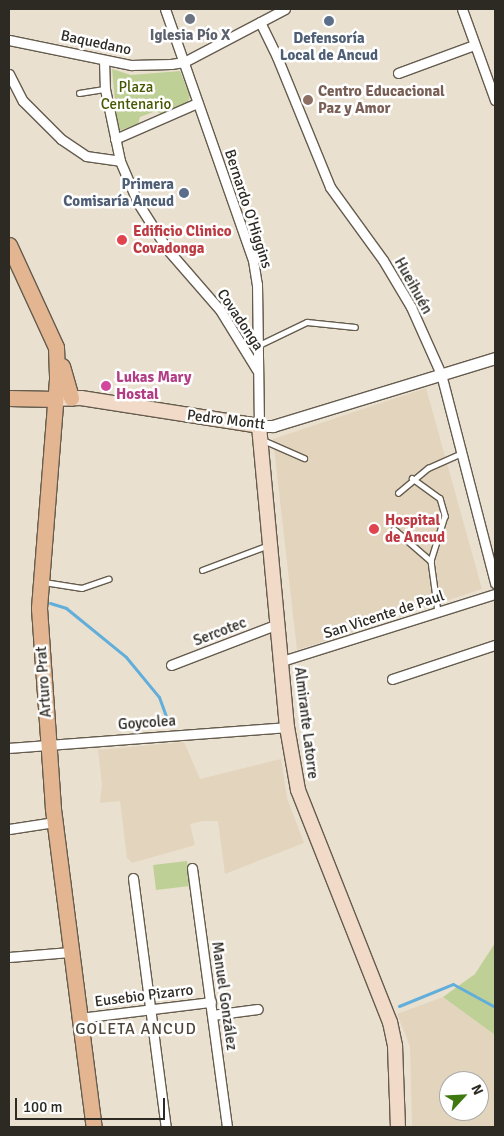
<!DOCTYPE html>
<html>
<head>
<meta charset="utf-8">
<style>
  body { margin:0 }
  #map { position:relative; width:504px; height:1136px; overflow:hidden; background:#eae0cf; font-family:Signika,sans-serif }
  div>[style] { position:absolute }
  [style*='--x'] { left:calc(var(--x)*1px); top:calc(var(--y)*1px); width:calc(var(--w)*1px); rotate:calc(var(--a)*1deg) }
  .built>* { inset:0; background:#e3d4bd }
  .green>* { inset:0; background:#bed096 }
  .stream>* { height:3px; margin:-1.5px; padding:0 1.5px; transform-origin:1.5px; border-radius:1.5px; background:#62aedb }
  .roads { filter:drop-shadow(1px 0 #655c4e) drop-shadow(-1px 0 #655c4e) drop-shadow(0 1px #655c4e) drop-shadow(0 -1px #655c4e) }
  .service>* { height:4.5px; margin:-2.25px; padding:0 2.25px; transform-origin:2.25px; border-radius:2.25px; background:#fff }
  .minor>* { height:9px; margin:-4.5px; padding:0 4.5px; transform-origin:4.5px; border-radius:4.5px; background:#fff }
  .tertiary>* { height:11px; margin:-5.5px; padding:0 5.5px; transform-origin:5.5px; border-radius:5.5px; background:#fff }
  .secondary>* { height:14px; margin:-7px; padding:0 7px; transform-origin:7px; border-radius:7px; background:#f1dbc8 }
  .primary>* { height:15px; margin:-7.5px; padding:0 7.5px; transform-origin:7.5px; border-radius:7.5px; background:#e3b691 }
  .dots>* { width:14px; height:14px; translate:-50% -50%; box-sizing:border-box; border:2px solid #fff; border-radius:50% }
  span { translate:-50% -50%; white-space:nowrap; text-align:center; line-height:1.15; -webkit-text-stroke:5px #fff; paint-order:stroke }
  .worship-label { font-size:15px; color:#5b616d; font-weight:700 }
  .service-label { font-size:15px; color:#4e5e75; font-weight:700 }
  .right { translate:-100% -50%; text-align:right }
  .street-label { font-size:15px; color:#2d2923 }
  .park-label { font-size:15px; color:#465800 }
  .education-label { font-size:15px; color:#785e54; font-weight:700 }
  .left { translate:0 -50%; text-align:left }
  .health-label { font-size:15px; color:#be3a42; font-weight:700 }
  .hotel-label { font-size:15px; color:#b23c85; font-weight:700 }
  .neighbourhood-label { font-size:16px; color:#4f4639; letter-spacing:1px }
  .frame { position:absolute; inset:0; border:10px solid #2d2923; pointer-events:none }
  .north { position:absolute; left:439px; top:1071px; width:50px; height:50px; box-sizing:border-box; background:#fff; border:1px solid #aba9a7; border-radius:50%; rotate:65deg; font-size:14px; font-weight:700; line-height:20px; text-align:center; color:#2d2923 }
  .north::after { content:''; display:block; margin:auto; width:18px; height:22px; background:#3e7910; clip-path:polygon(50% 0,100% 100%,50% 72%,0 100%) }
  .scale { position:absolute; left:15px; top:1098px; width:150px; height:22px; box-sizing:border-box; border:2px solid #2d2923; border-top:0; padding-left:6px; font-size:15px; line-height:18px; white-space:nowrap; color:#2d2923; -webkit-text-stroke:4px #fff; paint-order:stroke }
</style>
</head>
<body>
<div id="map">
  <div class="built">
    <div style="clip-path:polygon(426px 388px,482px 589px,297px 650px,273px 439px)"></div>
    <div style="clip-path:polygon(184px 742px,200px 779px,281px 759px,287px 798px,304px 843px,225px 874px,218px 821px,203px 821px,190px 824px,195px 845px,132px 863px,127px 858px,120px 801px,100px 803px,102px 784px,98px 750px)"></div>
    <div style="clip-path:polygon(evenodd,443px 997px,495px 1035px,495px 1127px,412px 1127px,410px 1046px,397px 1014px,443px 997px,449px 1081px,479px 1081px,479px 1111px,449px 1111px,449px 1081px)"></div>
  </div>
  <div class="green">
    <div style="clip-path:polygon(112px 69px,131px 75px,180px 71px,190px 96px,188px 102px,161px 114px,156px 111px,140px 117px,138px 124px,118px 131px)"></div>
    <div style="clip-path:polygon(187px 861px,190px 886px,156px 890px,153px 865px)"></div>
    <div style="clip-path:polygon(495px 943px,495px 1035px,443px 997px,475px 974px)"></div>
  </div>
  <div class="stream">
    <div style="--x:50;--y:603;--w:17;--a:17"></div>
    <div style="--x:66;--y:608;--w:77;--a:39.2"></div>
    <div style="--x:126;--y:657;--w:52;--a:50.5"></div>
    <div style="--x:159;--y:697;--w:29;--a:70"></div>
    <div style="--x:399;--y:1006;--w:58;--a:-22.2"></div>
    <div style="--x:453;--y:984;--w:48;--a:28.7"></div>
  </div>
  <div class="roads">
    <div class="service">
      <div style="--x:79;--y:93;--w:25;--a:-9"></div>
      <div style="--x:259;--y:345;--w:53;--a:-25.6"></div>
      <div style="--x:307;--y:322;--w:48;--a:5.9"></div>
      <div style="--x:263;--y:440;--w:45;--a:23.7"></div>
      <div style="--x:412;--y:478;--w:34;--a:36"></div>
      <div style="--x:440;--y:498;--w:19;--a:74"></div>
      <div style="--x:445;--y:516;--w:47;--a:107.3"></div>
      <div style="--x:398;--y:493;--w:39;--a:-40"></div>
      <div style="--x:428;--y:468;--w:34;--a:-24"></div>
      <div style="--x:394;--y:529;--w:49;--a:40.9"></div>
      <div style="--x:431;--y:561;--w:51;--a:82.2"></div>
      <div style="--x:202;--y:570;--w:72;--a:-20.5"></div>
      <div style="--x:44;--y:582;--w:38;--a:9"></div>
      <div style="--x:82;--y:588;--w:28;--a:-19"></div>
    </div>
    <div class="minor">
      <div style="--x:165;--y:9;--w:266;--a:70.7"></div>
      <div style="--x:253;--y:260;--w:24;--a:81"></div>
      <div style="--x:257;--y:284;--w:142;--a:89.2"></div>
      <div style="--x:462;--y:9;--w:97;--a:70.1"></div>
      <div style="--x:260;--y:22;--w:39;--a:64"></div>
      <div style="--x:277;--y:57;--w:140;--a:67.8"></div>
      <div style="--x:330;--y:187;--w:90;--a:54"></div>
      <div style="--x:383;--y:260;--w:55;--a:59.2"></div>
      <div style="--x:411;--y:307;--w:73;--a:65.9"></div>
      <div style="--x:441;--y:374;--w:216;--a:75.5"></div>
      <div style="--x:9;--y:40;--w:125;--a:11.6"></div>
      <div style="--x:131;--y:65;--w:40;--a:-1.4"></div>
      <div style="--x:171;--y:64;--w:13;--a:-9"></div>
      <div style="--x:184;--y:62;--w:114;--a:-27.7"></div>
      <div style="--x:104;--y:61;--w:28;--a:88"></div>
      <div style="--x:105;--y:89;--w:74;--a:78.2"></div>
      <div style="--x:398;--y:73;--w:81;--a:-20.2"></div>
      <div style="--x:9;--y:74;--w:30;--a:63"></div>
      <div style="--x:23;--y:101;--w:54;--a:45"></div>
      <div style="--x:61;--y:139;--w:30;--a:34"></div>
      <div style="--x:86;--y:156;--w:34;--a:8"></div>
      <div style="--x:120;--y:161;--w:46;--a:66.8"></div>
      <div style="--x:138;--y:203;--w:54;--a:57.8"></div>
      <div style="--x:167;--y:249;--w:81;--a:49"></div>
      <div style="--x:220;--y:310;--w:70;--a:58.3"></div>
      <div style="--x:115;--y:139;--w:90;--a:-23.7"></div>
      <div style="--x:282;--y:661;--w:223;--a:-17.5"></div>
      <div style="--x:171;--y:665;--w:115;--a:-21"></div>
      <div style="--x:392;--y:679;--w:108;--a:-18.3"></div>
      <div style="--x:9;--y:748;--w:279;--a:-4.3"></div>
      <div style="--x:9;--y:829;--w:46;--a:-8.8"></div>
      <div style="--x:192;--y:868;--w:261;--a:82.3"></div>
      <div style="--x:133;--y:878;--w:251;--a:82.5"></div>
      <div style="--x:9;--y:957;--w:61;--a:-4.7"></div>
      <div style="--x:212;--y:1015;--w:46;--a:-7.4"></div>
      <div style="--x:80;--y:1018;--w:132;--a:-7"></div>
    </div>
    <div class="tertiary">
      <div style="--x:259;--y:426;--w:14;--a:0"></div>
      <div style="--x:273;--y:426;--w:232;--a:-17"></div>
    </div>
    <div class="secondary">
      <div style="--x:55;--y:399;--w:26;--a:-2"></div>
      <div style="--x:81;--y:398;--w:180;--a:8.9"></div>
      <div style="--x:259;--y:426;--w:302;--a:84.7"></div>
      <div style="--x:287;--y:727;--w:64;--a:80.1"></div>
      <div style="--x:298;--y:790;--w:250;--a:68.4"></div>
      <div style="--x:390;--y:1022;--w:25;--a:78"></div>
      <div style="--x:395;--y:1046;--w:81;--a:87.9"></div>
    </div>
    <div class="primary">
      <div style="--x:9;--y:245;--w:112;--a:65.3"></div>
      <div style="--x:56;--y:347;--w:32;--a:88"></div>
      <div style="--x:57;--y:379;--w:230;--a:94.5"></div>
      <div style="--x:39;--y:608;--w:201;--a:86"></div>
      <div style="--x:53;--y:809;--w:321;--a:82.7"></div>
      <div style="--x:62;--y:366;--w:33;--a:74"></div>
      <div style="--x:9;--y:398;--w:46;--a:1.2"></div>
    </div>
  </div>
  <div class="dots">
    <div style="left:190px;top:19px;background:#6b7280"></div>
    <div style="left:329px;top:21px;background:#5c6f8a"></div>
    <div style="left:308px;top:100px;background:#8d6e63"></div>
    <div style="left:184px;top:193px;background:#5c6f8a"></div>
    <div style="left:122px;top:240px;background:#e0444e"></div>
    <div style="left:106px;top:386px;background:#d1479c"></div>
    <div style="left:374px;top:529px;background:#e0444e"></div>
  </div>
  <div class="worship-label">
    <span style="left:190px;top:36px">Iglesia Pío X</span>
  </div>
  <div class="service-label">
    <span style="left:329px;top:47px">Defensoría<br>Local de Ancud</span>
    <span class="right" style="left:174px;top:193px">Primera<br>Comisaría Ancud</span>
  </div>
  <div class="street-label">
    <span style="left:96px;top:43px;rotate:12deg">Baquedano</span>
    <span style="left:248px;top:209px;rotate:72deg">Bernardo O'Higgins</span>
    <span style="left:413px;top:286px;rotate:61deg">Hueihuén</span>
    <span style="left:240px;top:320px;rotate:56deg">Covadonga</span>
    <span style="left:226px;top:420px;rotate:7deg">Pedro Montt</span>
    <span style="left:384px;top:615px;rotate:-18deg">San Vicente de Paul</span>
    <span style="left:220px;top:632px;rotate:-21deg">Sercotec</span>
    <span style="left:44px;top:682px;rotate:-94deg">Arturo Prat</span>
    <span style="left:147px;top:723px;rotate:-4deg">Goycolea</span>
    <span style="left:306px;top:723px;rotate:83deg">Almirante Latorre</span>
    <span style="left:144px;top:996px;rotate:-7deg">Eusebio Pizarro</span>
    <span style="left:224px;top:996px;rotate:82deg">Manuel González</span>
  </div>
  <div class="park-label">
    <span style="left:136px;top:96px">Plaza<br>Centenario</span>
  </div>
  <div class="education-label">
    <span class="left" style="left:318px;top:100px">Centro Educacional<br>Paz y Amor</span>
  </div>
  <div class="health-label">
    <span class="left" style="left:133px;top:240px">Edificio Clinico<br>Covadonga</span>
    <span class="left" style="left:385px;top:529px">Hospital<br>de Ancud</span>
  </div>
  <div class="hotel-label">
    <span class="left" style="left:116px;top:386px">Lukas Mary<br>Hostal</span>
  </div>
  <div class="neighbourhood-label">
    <span style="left:136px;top:1029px">GOLETA ANCUD</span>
  </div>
  <div class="frame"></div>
  <div class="north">N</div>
  <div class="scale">100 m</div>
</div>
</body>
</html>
